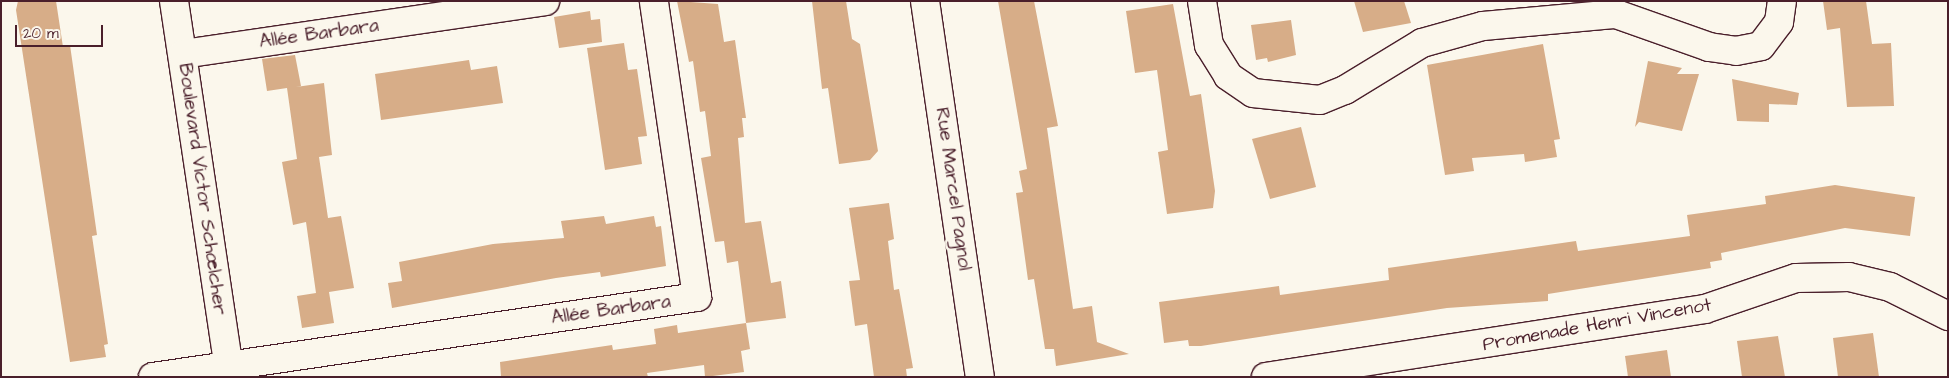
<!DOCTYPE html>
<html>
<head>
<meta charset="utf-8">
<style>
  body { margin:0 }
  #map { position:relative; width:1949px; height:378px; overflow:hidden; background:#fbf7ec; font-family:"Architects Daughter",sans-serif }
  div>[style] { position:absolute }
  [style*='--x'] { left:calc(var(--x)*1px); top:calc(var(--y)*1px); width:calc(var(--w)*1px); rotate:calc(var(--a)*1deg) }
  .building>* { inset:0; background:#d7ad88 }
  .roads { filter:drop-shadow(1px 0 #4a1f2b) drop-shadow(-1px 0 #4a1f2b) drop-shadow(0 1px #4a1f2b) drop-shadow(0 -1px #4a1f2b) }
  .street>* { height:28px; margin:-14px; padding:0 14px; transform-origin:14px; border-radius:14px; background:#fbf7ec }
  span { translate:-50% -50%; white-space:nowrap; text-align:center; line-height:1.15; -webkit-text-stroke:5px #fbf7ec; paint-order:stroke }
  .street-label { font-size:19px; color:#4a1f2b }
  .frame { position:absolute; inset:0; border:2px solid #4a1f2b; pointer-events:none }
  .scale { position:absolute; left:15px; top:25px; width:88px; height:22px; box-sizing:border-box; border:2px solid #4a1f2b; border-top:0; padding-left:6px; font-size:15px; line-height:18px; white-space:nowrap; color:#4a1f2b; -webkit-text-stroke:4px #fbf7ec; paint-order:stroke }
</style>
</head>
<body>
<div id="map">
  <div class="building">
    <div style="clip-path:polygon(18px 1px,56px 1px,63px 47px,70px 45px,97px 235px,92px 236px,108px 344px,104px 345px,106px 357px,70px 362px,16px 10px)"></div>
    <div style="clip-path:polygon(677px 1px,718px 4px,724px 42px,735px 40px,746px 118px,742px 118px,744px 137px,738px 138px,745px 223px,761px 221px,771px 283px,781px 281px,786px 318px,746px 323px,738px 261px,727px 263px,724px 241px,715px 242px,701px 158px,711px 156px,705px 111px,700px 112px,693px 61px,689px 62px)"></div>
    <div style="clip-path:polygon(812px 1px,846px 1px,852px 39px,860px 44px,878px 151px,870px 160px,839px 164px,828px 88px,822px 89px)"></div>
    <div style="clip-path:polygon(998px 1px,1034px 1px,1058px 126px,1047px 128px,1073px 309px,1092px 306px,1097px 342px,1129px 354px,1056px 366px,1054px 349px,1045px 349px,1034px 279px,1028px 280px,1016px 193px,1023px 192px,1019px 171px,1027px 169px)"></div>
    <div style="clip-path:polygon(1354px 1px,1404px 1px,1411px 23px,1363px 32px)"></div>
    <div style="clip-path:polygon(1823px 1px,1866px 1px,1872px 44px,1891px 43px,1894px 106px,1847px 107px,1840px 28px,1827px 30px)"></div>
    <div style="clip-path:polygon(1173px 4px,1190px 96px,1201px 94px,1215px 191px,1213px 208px,1167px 214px,1158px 152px,1168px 150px,1157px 70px,1135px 73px,1126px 11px)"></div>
    <div style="clip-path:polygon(590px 11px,591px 20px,600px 19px,602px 42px,559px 48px,554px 17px)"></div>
    <div style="clip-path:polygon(1291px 20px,1296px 55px,1268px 62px,1267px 58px,1256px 60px,1251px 25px)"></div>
    <div style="clip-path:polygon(624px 43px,628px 70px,637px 69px,647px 136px,638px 137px,642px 164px,605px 170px,587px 48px)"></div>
    <div style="clip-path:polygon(1543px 44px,1560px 139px,1554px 140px,1557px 157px,1525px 162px,1524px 154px,1472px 158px,1474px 171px,1445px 175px,1427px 65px)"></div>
    <div style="clip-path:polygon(295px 55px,301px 86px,296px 87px,324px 83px,332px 155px,319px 157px,328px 218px,341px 216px,354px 288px,329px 292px,334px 323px,302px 328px,297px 296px,316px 293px,306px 222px,293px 225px,282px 162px,297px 159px,287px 88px,267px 91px,262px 59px)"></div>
    <div style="clip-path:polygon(469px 60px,471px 70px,497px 66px,503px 103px,381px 120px,375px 74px)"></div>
    <div style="clip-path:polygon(1648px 61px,1682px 68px,1677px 74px,1699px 74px,1682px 131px,1639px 122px,1635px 127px)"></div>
    <div style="clip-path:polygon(1732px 79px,1799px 93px,1797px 105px,1769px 104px,1769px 122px,1737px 121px)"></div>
    <div style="clip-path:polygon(1301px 127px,1316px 187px,1270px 199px,1252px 139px)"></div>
    <div style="clip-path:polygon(1835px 185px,1915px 197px,1910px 236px,1845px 228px,1721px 253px,1722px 260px,1710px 262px,1711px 268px,1548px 294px,1548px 301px,1447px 308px,1201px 346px,1189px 346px,1188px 340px,1164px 343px,1159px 302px,1279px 286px,1280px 295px,1389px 280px,1388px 268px,1576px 241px,1578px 251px,1690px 236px,1687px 215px,1766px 204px,1765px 196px)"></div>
    <div style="clip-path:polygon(889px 203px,894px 239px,888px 241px,894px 290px,899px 289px,913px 368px,906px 369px,907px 377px,874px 377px,867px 324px,855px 326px,849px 281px,860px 280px,849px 208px)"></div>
    <div style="clip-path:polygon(604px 216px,606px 224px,654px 216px,656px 227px,661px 226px,666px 266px,601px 277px,600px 272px,556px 278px,392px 308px,388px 283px,402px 281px,399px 262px,493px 244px,564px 238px,561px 221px)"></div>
    <div style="clip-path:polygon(746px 323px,750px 349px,741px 351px,744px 372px,705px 377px,704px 365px,647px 373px,648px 377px,501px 377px,500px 362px,612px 345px,613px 350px,656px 344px,654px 329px,677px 325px,678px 333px)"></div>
    <div style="clip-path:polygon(1873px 333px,1879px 377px,1838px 377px,1833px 338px)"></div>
    <div style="clip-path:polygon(1778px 336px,1785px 377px,1742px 377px,1737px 341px)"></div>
    <div style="clip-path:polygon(1667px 350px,1671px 377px,1628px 377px,1625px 356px)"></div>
  </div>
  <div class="roads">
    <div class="street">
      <div style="--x:174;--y:1;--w:380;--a:81.5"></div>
      <div style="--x:925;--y:1;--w:380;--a:81.7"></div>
      <div style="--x:1202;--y:1;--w:45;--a:81"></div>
      <div style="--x:1209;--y:45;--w:36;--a:58"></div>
      <div style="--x:1228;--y:76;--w:30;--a:34"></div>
      <div style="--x:1253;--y:93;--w:67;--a:6"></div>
      <div style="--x:1320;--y:100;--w:27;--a:-22"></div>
      <div style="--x:1345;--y:90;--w:90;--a:-31.4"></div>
      <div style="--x:1422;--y:43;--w:63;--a:-15.6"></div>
      <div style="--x:1483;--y:26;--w:134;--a:-5.2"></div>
      <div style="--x:1616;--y:14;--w:99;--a:19.5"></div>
      <div style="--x:1709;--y:47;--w:27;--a:8"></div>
      <div style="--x:1736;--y:51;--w:25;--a:-11"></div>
      <div style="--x:1761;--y:46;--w:30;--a:-53"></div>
      <div style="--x:1779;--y:22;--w:21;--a:-82"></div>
      <div style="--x:183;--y:54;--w:366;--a:-8.3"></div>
      <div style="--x:153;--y:377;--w:550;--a:-8.37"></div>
      <div style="--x:697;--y:297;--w:299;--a:-98.3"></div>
      <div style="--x:1266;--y:377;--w:444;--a:-8.8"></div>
      <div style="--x:1705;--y:309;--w:96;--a:-18.8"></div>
      <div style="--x:1796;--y:278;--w:53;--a:-1.1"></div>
      <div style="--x:1849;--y:277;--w:42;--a:13.7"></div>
      <div style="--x:1890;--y:287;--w:65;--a:26.6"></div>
    </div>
  </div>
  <div class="street-label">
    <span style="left:319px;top:34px;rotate:-8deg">Allée Barbara</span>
    <span style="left:202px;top:189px;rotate:82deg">Boulevard Victor Schœlcher</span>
    <span style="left:953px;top:189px;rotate:82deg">Rue Marcel Pagnol</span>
    <span style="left:611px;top:310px;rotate:-8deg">Allée Barbara</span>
    <span style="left:1597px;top:325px;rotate:-10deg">Promenade Henri Vincenot</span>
  </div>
  <div class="frame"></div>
  <div class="scale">20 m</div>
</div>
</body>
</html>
